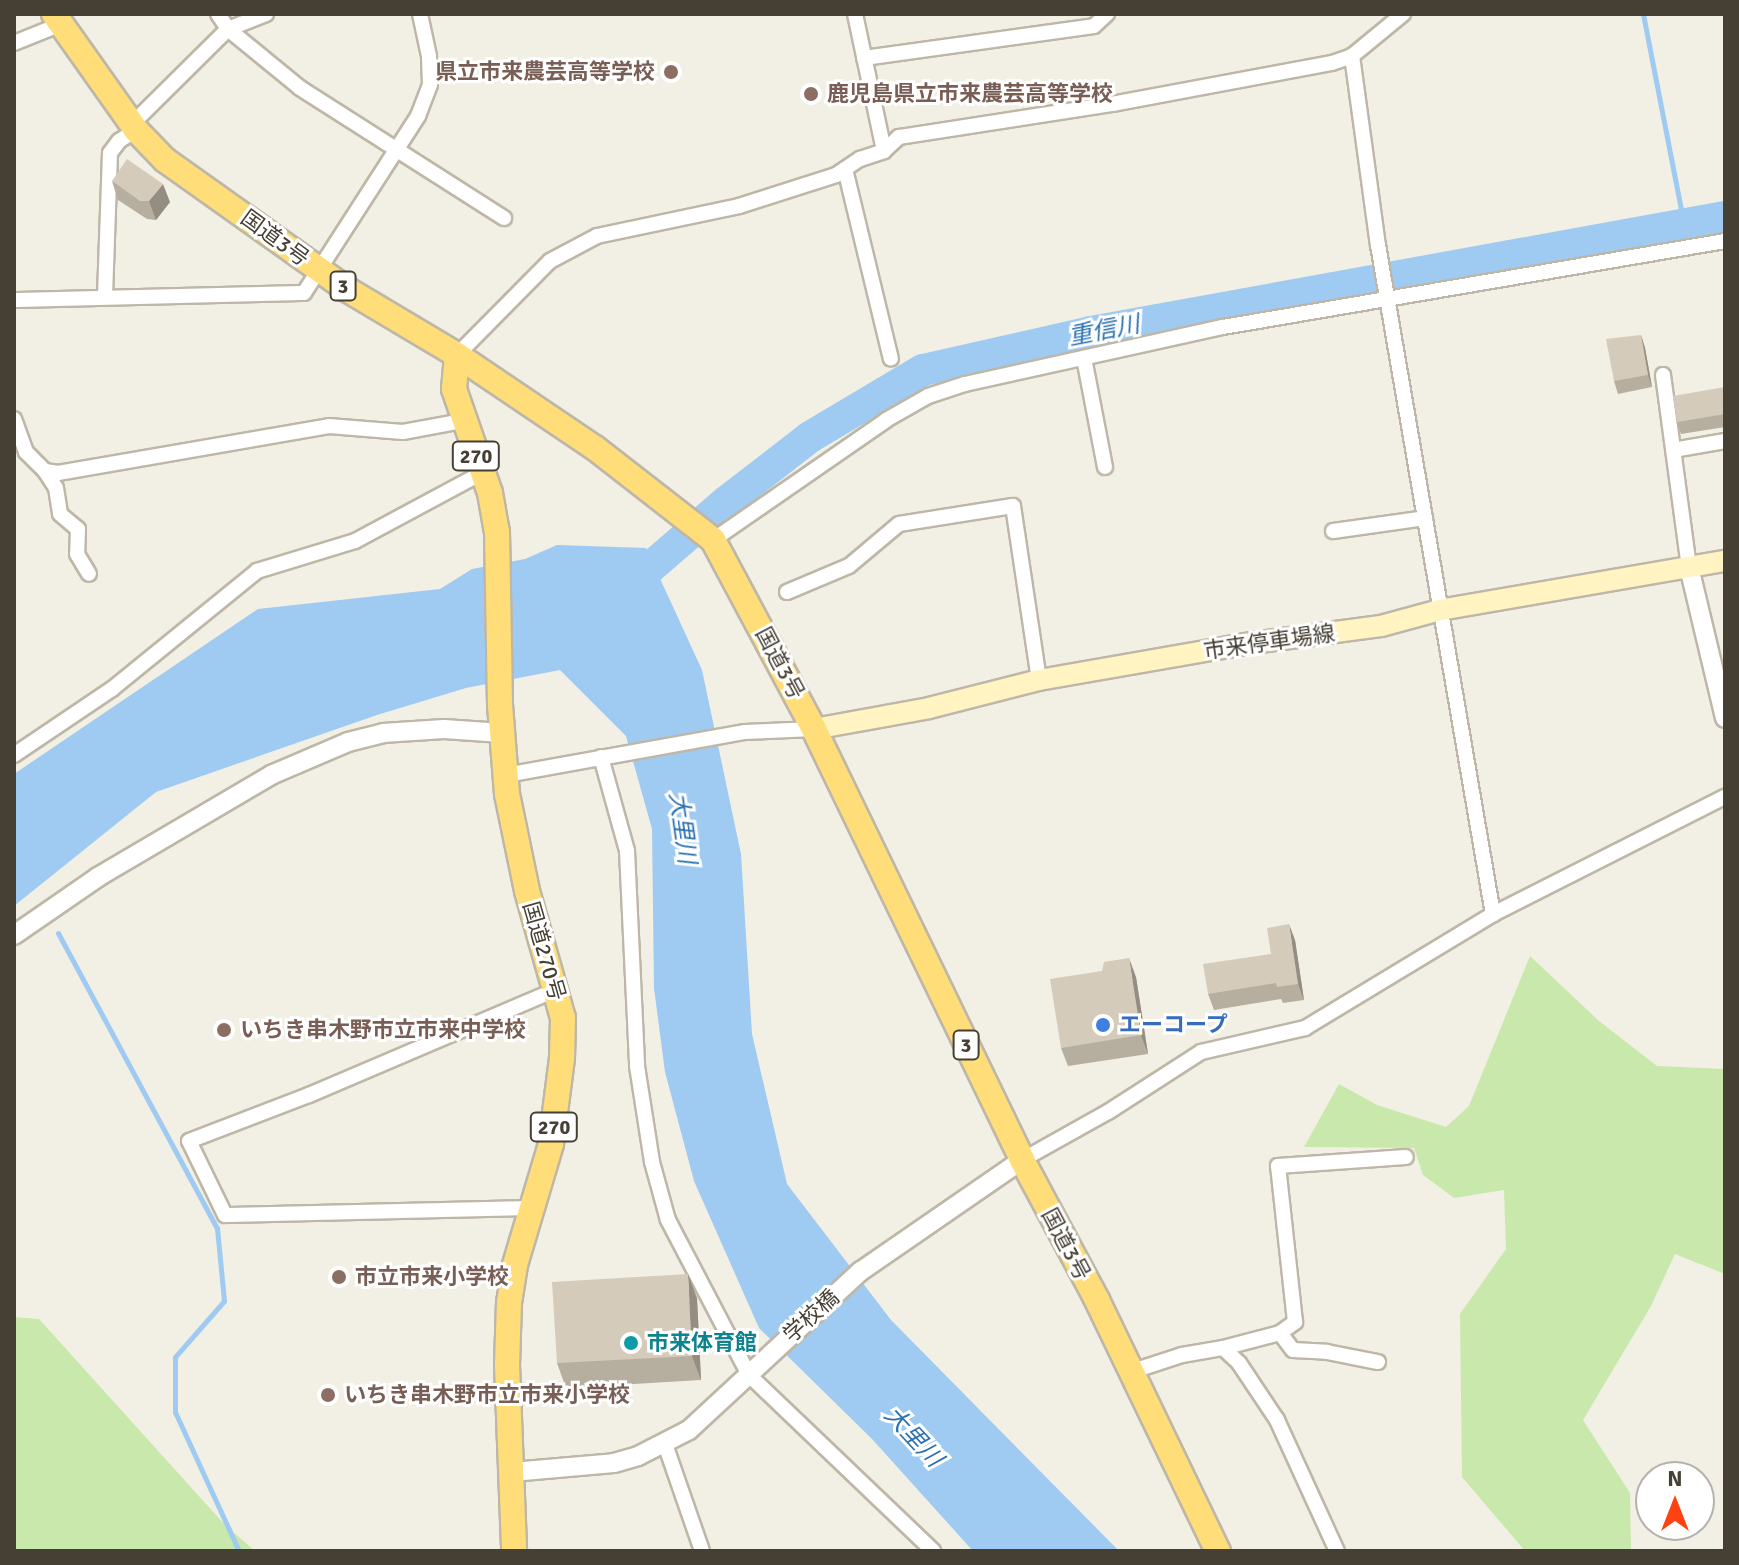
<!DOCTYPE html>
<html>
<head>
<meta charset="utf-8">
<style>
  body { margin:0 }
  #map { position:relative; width:1739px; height:1565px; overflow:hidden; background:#f2efe4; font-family:Signika,"Noto Sans JP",sans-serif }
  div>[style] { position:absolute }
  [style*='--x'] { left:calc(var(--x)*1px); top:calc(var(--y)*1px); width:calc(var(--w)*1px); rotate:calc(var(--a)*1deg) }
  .green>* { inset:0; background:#c9e8ac }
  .water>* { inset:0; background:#9fcaf1 }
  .stream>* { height:5px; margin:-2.5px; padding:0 2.5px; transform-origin:2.5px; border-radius:2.5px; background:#9fcaf1 }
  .river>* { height:32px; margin:-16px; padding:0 16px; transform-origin:16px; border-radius:16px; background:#9fcaf1 }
  .roads { filter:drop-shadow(2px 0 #beb7a7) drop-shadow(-2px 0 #beb7a7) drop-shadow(0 2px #beb7a7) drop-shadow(0 -2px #beb7a7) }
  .minor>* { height:14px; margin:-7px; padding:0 7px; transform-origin:7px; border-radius:7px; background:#fff }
  .tertiary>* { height:18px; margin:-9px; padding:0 9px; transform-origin:9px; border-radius:9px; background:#fff }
  .secondary>* { height:20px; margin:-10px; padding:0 10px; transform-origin:10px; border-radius:10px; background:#fff4c2 }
  .trunk>* { height:24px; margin:-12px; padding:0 12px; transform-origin:12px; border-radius:12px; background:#ffde7a }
  .wall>* { inset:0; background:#b6afa0 }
  .shaded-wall>* { inset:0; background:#948e82 }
  .building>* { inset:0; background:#d4cbba }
  .dots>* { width:22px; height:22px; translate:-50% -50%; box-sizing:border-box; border:4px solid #fff; border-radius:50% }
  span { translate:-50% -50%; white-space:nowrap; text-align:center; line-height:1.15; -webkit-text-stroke:6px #fff; paint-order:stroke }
  .shield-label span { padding:2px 6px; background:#fff; border:2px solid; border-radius:6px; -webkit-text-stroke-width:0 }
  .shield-label { font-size:20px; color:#453f34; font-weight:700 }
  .education-label { font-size:22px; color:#785e54; font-weight:700 }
  .right { translate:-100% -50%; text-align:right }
  .left { translate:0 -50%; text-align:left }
  .street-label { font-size:22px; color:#453f34 }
  .shop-label { font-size:22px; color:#366cbe; font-weight:700 }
  .culture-label { font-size:22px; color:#0d838f; font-weight:700 }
  .water-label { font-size:24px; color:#2c71b2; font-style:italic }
  .frame { position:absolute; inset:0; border:16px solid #453f34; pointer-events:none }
  .north { position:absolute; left:1635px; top:1461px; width:80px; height:80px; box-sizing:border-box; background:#fff; border:2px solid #b5b2ae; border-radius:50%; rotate:0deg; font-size:22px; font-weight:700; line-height:32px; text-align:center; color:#453f34 }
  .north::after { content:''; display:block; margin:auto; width:28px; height:36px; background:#fd4311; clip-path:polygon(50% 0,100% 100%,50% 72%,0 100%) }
</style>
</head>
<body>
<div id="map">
  <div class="green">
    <div style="clip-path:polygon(1530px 956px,1599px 1021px,1657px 1066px,1725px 1069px,1725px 1274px,1675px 1254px,1651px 1306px,1583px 1420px,1630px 1493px,1631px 1551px,1525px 1551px,1462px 1477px,1460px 1314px,1506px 1249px,1504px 1190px,1454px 1198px,1423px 1175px,1414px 1148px,1304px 1147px,1339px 1084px,1377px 1105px,1446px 1127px,1469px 1106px)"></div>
    <div style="clip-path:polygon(14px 1317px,39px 1319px,225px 1525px,255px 1551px,14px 1551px)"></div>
  </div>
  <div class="water">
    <div style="clip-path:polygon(557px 545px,646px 548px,702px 670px,741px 854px,752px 1034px,787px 1184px,891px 1320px,1119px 1551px,973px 1551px,872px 1439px,759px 1328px,694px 1181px,665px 1072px,654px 988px,652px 829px,626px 736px,560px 670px,466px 688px,377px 715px,156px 792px,14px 906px,14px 774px,258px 609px,440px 589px,472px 569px,525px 559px)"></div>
  </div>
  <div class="stream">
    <div style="--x:1643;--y:14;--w:214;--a:79"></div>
    <div style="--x:58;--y:933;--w:335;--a:61.7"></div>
    <div style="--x:217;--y:1228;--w:73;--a:84.5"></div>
    <div style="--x:224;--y:1301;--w:74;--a:131.2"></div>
    <div style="--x:175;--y:1357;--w:55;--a:90"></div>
    <div style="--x:175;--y:1412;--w:153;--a:65.3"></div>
  </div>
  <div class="river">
    <div style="--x:622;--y:592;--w:138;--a:-40.9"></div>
    <div style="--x:726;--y:502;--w:106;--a:-37.7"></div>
    <div style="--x:810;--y:437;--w:131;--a:-30.7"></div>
    <div style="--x:923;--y:370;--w:172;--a:-12.7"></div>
    <div style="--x:1091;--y:332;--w:644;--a:-10.28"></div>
  </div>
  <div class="roads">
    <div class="minor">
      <div style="--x:218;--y:14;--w:18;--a:56"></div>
      <div style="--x:228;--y:29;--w:93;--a:39.3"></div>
      <div style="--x:300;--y:88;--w:242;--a:32.5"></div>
      <div style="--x:855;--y:14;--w:140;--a:78"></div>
      <div style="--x:14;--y:43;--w:51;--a:-22"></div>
      <div style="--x:1352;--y:56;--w:191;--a:82.2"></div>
      <div style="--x:1378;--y:245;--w:679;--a:80.25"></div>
      <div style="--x:864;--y:58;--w:232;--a:-7.9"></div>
      <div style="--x:1094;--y:26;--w:18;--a:-43"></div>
      <div style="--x:132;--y:124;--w:135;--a:-44.7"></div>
      <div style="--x:228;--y:29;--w:41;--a:-21.5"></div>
      <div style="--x:845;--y:169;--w:195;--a:76.4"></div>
      <div style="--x:105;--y:296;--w:143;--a:-88"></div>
      <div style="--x:110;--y:153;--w:15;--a:-53"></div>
      <div style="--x:119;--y:141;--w:20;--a:-33"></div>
      <div style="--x:14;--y:300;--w:290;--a:-1.4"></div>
      <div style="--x:304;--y:293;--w:211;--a:-57.2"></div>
      <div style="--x:418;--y:116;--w:33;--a:-69"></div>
      <div style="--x:430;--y:85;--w:29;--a:-92"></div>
      <div style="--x:429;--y:56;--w:43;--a:-102.1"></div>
      <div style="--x:457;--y:355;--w:132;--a:-45.3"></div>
      <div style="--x:550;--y:261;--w:53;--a:-28"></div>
      <div style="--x:597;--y:236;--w:145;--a:-11.9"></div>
      <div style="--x:739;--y:206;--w:102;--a:-17.7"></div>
      <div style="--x:836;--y:175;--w:29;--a:-34"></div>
      <div style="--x:860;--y:159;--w:25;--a:-18"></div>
      <div style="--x:884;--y:151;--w:21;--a:-43"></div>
      <div style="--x:899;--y:137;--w:216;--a:-8.8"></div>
      <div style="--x:1112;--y:104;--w:224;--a:-10.6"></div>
      <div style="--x:1332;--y:63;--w:21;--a:-19"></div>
      <div style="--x:1352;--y:56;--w:66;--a:-39.5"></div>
      <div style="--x:1084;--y:358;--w:111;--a:79.1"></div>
      <div style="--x:1663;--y:375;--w:194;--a:82.3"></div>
      <div style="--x:14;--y:419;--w:35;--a:70"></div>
      <div style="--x:26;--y:452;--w:27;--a:45"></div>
      <div style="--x:45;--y:471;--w:13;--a:9"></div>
      <div style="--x:58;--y:473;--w:275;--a:-9.8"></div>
      <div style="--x:329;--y:426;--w:74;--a:4.6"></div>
      <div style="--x:403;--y:432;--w:61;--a:-10.4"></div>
      <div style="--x:1673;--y:450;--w:53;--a:-9.8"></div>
      <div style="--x:45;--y:471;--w:20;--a:57"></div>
      <div style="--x:56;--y:488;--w:26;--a:81"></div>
      <div style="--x:60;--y:514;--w:23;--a:40"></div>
      <div style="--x:78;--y:529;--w:25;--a:92"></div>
      <div style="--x:77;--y:554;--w:23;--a:59"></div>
      <div style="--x:1333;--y:531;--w:93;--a:-8"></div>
      <div style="--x:713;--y:540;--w:211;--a:-34.7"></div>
      <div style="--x:886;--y:420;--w:48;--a:-29.7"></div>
      <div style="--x:928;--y:396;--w:39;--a:-18"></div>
      <div style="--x:965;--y:384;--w:264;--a:-12.5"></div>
      <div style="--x:1223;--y:327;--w:509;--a:-9.72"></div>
      <div style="--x:787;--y:592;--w:67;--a:-22.8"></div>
      <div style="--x:849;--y:566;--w:65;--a:-40"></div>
      <div style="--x:899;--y:524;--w:115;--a:-9"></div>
      <div style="--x:1013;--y:506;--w:176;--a:81.5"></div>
      <div style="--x:14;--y:755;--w:118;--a:-34"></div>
      <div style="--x:112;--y:689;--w:187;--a:-39.1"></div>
      <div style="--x:257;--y:571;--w:102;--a:-17"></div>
      <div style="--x:355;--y:541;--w:144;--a:-28.2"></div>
      <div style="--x:601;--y:757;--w:98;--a:74.5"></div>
      <div style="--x:627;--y:851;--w:215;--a:87.3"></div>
      <div style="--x:637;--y:1066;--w:97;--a:81.1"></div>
      <div style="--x:652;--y:1162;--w:60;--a:74.6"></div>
      <div style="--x:668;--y:1220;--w:175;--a:62.4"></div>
      <div style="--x:749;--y:1375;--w:255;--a:43.7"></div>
      <div style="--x:506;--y:775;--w:243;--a:-10.2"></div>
      <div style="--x:745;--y:732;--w:69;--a:-2.5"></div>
      <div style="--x:1022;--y:1160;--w:98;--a:-29.2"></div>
      <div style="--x:1108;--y:1112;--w:111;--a:-32.8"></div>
      <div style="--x:1201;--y:1052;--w:107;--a:-13"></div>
      <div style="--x:1305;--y:1028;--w:220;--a:-31.2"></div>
      <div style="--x:1493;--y:914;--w:260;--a:-26.8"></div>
      <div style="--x:533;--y:1208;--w:308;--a:178.7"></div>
      <div style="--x:225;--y:1215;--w:82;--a:-115.9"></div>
      <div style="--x:189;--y:1141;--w:129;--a:-21"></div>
      <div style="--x:309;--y:1095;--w:270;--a:-23.1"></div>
      <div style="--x:1280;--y:1333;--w:21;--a:53"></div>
      <div style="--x:1293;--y:1350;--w:34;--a:3"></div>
      <div style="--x:1327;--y:1352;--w:52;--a:11.1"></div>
      <div style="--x:1223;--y:1348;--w:59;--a:-14.7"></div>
      <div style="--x:1280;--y:1333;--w:19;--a:-36"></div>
      <div style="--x:1295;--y:1322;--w:157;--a:-96.2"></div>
      <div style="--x:1278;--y:1166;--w:128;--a:-4"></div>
      <div style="--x:1130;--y:1372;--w:55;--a:-18.1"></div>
      <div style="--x:1182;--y:1355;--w:42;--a:-9.7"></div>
      <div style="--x:1223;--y:1348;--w:22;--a:43"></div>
      <div style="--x:1239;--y:1363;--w:69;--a:56.3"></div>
      <div style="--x:1277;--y:1420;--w:144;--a:65.4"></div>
      <div style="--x:665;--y:1444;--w:113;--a:70.9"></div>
    </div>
    <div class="tertiary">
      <div style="--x:1689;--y:567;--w:155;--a:76.6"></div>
      <div style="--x:14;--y:935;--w:102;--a:-34.6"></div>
      <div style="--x:98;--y:877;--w:201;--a:-30.5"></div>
      <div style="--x:271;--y:775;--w:84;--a:-23.2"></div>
      <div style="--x:348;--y:742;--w:36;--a:-14"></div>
      <div style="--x:383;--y:733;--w:61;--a:-3.8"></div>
      <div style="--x:444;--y:729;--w:58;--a:3.9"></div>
      <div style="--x:512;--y:1472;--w:102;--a:-5"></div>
      <div style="--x:614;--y:1463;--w:25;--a:-16"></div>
      <div style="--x:638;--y:1456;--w:57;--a:-27"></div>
      <div style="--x:689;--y:1430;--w:234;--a:-42.8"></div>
      <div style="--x:861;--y:1271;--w:196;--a:-34.6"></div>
    </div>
    <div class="secondary">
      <div style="--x:814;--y:729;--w:117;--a:-10.3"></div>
      <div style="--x:929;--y:708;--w:114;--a:-14.3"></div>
      <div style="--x:1039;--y:680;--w:216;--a:-9.9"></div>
      <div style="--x:1252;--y:643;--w:130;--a:-7.5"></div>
      <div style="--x:1381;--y:626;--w:61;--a:-15.2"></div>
      <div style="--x:1440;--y:610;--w:289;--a:-9.8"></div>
    </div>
    <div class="trunk">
      <div style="--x:54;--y:14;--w:142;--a:54.7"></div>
      <div style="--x:136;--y:130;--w:42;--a:46"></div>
      <div style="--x:165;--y:160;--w:224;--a:35.4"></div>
      <div style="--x:348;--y:290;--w:127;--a:30.8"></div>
      <div style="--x:457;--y:355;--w:166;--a:34"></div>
      <div style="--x:595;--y:448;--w:150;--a:37.9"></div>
      <div style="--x:713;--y:540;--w:214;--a:61.9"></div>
      <div style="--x:814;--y:729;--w:479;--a:64.2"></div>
      <div style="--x:1022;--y:1160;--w:159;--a:61.8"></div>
      <div style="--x:1097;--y:1300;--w:279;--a:64.3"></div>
      <div style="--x:457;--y:355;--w:34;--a:95"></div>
      <div style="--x:454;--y:389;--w:110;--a:70.9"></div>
      <div style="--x:490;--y:493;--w:40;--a:80"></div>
      <div style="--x:497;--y:532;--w:173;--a:89"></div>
      <div style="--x:500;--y:705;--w:89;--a:85.5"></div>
      <div style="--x:507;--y:794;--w:99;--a:78.3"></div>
      <div style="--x:527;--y:891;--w:132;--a:74.2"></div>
      <div style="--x:563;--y:1018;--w:40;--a:91.4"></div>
      <div style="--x:562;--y:1058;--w:87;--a:97.3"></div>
      <div style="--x:551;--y:1144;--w:126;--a:106.6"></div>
      <div style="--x:515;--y:1265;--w:37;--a:99"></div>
      <div style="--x:509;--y:1302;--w:63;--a:91.8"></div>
      <div style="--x:507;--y:1365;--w:186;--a:87.8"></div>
    </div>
  </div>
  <div class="wall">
    <div style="clip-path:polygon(112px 181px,170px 202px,156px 220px,147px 219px,118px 200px)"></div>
    <div style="clip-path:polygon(1641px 335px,1645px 348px,1652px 387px,1618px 394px,1614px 381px)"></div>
    <div style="clip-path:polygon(1725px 387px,1725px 427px,1681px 434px,1677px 422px)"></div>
    <div style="clip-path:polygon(1295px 940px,1304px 1000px,1283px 1003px,1281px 999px,1214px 1010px,1208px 994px)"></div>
    <div style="clip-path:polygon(1136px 977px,1148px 1054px,1068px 1066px,1061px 1048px)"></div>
    <div style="clip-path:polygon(697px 1298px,701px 1380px,566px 1388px,557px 1363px)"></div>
  </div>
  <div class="shaded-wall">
    <div style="clip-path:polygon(163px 184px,170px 202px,156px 220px,149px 201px)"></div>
    <div style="clip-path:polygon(1641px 335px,1645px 348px,1652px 387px,1648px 375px)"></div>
    <div style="clip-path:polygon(1289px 924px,1295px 940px,1304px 1000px,1298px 984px)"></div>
    <div style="clip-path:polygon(1129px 958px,1136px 977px,1148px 1054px,1141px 1035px)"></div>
    <div style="clip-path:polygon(688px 1274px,697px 1298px,701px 1380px,692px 1356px)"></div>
  </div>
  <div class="building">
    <div style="clip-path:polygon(127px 159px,163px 184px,149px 201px,140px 201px,112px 181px)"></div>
    <div style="clip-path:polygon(1641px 335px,1648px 375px,1614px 381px,1606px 339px)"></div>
    <div style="clip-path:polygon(1725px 387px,1725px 414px,1677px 422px,1673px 396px)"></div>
    <div style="clip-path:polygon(1289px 924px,1298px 984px,1277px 987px,1276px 983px,1208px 994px,1203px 964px,1271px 954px,1267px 928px)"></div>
    <div style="clip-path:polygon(1129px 958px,1141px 1035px,1061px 1048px,1050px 979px,1102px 971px,1104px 962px)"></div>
    <div style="clip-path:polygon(688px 1274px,692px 1356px,557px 1363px,552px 1282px)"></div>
  </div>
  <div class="dots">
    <div style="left:671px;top:72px;background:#8d6e63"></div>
    <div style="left:811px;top:94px;background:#8d6e63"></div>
    <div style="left:1103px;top:1025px;background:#3f7fe0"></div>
    <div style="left:224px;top:1030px;background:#8d6e63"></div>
    <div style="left:339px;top:1277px;background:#8d6e63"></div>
    <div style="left:631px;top:1343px;background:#0f9aa8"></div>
    <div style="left:328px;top:1395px;background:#8d6e63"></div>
  </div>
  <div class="shield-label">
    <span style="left:343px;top:286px">3</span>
    <span style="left:476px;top:456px">270</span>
    <span style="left:966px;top:1045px">3</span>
    <span style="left:554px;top:1127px">270</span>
  </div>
  <div class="education-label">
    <span class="right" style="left:655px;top:72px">県立市来農芸高等学校</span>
    <span class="left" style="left:827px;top:94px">鹿児島県立市来農芸高等学校</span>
    <span class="left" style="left:240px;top:1030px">いちき串木野市立市来中学校</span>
    <span class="left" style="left:355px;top:1277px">市立市来小学校</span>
    <span class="left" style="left:344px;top:1395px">いちき串木野市立市来小学校</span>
  </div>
  <div class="street-label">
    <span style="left:275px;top:238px;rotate:36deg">国道3号</span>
    <span style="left:1269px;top:642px;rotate:-8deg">市来停車場線</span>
    <span style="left:780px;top:663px;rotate:62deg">国道3号</span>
    <span style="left:544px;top:951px;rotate:74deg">国道270号</span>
    <span style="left:1066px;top:1244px;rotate:62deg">国道3号</span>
    <span style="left:811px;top:1316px;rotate:-42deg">学校橋</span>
  </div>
  <div class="shop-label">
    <span class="left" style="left:1119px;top:1025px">エーコープ</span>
  </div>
  <div class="culture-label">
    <span class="left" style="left:647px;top:1343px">市来体育館</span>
  </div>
  <div class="water-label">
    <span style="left:1104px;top:331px;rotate:-11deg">重信川</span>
    <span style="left:682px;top:828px;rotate:82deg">大里川</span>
    <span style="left:913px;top:1437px;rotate:47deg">大里川</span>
  </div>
  <div class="frame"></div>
  <div class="north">N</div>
</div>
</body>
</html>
